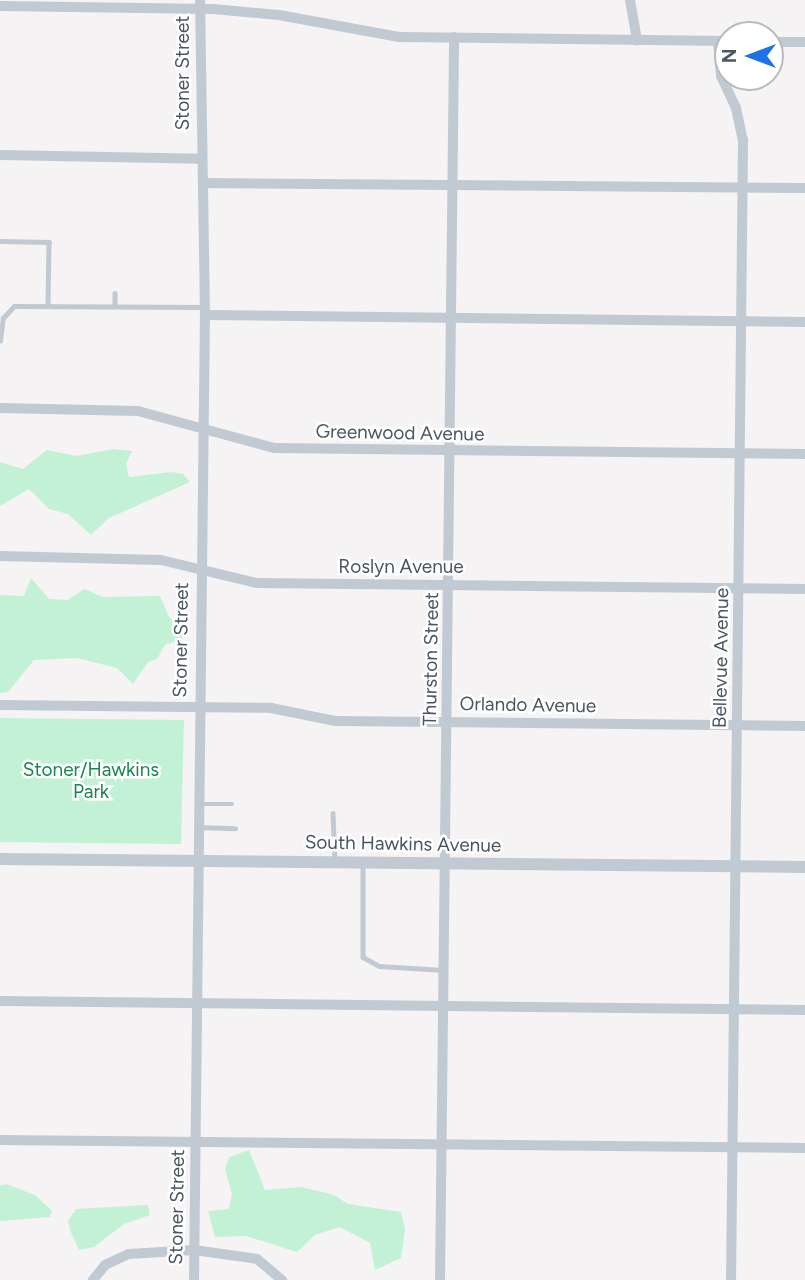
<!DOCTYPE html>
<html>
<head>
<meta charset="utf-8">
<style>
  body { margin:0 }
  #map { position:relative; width:805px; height:1280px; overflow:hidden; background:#f5f3f3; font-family:Figtree,sans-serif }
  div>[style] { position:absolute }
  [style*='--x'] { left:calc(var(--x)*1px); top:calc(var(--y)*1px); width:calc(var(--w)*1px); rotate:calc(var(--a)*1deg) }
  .green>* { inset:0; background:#c3f1d5 }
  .service>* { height:4.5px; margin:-2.25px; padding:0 2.25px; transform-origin:2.25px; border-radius:2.25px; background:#c1cad2 }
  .minor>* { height:10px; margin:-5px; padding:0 5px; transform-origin:5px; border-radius:5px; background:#c1cad2 }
  .tertiary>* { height:12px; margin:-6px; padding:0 6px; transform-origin:6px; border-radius:6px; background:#c1cad2 }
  span { translate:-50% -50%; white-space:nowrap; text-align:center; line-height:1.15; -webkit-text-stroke:5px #fff; paint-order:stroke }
  .street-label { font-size:19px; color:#4a5661 }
  .park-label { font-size:19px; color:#17864f }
  .north { position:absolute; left:714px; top:21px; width:70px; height:70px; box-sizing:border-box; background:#fff; border:2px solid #b7bbc0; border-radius:50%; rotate:270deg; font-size:19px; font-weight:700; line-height:28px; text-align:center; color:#4a5661 }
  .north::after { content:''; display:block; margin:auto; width:24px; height:32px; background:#1a73e8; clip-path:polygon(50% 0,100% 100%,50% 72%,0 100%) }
</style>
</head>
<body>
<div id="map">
  <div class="green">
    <div style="clip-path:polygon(113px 449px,132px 451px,126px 464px,129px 477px,171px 472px,183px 474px,190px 482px,109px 518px,91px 535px,68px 514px,49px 509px,29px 489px,0 506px,0 462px,23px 469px,47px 450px,77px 456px)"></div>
    <div style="clip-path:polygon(31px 578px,49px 599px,68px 600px,84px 589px,103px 597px,160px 596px,169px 617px,183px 626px,183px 638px,165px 645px,157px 659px,148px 662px,133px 684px,117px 668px,77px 658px,34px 660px,8px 692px,0 693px,0 595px,24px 596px)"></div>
    <div style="clip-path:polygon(0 718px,184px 720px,181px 844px,0 842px)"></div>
    <div style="clip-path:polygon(249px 1150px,265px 1190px,302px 1187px,334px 1195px,348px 1204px,401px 1212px,405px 1229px,401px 1258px,375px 1270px,370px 1243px,340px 1227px,315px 1235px,297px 1252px,246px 1236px,215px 1237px,208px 1211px,229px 1209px,232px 1194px,225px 1169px,229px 1157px)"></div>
    <div style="clip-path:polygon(6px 1184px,35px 1195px,52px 1211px,50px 1217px,0 1221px,0 1186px)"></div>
    <div style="clip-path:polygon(148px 1205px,150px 1215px,124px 1224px,94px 1247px,79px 1250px,70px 1230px,68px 1221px,76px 1209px)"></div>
  </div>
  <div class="service">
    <div style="--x:0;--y:241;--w:49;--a:1.2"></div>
    <div style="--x:49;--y:242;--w:64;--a:90.9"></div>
    <div style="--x:115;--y:293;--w:13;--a:90"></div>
    <div style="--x:0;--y:341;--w:23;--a:-83"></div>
    <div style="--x:3;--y:318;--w:16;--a:-47"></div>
    <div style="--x:14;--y:306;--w:189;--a:0.3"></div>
    <div style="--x:198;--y:804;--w:34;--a:0"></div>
    <div style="--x:333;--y:813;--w:49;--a:87.7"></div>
    <div style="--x:198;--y:827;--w:37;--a:2"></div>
    <div style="--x:363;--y:864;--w:93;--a:90"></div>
    <div style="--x:363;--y:957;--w:18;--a:29"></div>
    <div style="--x:379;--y:966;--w:65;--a:3.5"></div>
  </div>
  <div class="minor">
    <div style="--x:630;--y:0;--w:41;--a:80.1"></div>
    <div style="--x:0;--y:6;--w:213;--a:0.8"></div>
    <div style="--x:213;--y:9;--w:66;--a:5.2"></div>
    <div style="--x:279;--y:15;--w:122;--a:10.4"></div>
    <div style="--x:399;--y:37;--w:329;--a:0.7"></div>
    <div style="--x:718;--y:41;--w:35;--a:85"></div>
    <div style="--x:721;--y:76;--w:35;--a:65"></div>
    <div style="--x:736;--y:108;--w:33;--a:78"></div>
    <div style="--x:743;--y:140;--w:1140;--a:90.6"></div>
    <div style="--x:770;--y:42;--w:35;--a:0"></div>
    <div style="--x:0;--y:155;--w:201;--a:1.1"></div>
    <div style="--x:203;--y:183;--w:602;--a:0.48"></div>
    <div style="--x:205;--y:315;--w:600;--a:0.67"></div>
    <div style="--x:0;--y:408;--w:138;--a:1.2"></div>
    <div style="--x:138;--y:411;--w:141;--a:15.2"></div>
    <div style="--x:274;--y:448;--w:531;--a:0.65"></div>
    <div style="--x:0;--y:556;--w:161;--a:1.4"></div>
    <div style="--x:161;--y:560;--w:99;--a:13.5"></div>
    <div style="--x:257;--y:583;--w:548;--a:0.63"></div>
    <div style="--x:0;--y:705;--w:271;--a:0.6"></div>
    <div style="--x:271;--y:708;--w:65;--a:11.5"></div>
    <div style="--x:335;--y:721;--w:470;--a:0.6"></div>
    <div style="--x:0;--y:1001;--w:805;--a:0.64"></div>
    <div style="--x:0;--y:1140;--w:805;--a:0.57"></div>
    <div style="--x:93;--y:1280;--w:19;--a:-51"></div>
    <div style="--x:105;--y:1265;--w:26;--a:-25"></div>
    <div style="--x:129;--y:1254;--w:65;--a:-3.5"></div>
    <div style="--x:194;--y:1250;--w:64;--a:8.1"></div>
    <div style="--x:257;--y:1259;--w:33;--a:40"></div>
    <div style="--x:194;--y:1280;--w:965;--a:-89.35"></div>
    <div style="--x:205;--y:315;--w:315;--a:-90.9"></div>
    <div style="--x:440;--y:1280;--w:1243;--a:-89.35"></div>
  </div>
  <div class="tertiary">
    <div style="--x:0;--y:859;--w:805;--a:0.57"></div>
  </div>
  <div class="street-label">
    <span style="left:183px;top:73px;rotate:-90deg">Stoner Street</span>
    <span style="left:400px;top:433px;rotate:1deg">Greenwood Avenue</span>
    <span style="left:401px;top:567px">Roslyn Avenue</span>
    <span style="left:181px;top:640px;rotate:-89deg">Stoner Street</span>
    <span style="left:721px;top:658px;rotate:-89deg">Bellevue Avenue</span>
    <span style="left:431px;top:659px;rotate:-89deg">Thurston Street</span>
    <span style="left:528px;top:705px;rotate:1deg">Orlando Avenue</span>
    <span style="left:403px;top:844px;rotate:1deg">South Hawkins Avenue</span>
    <span style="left:177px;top:1207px;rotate:-89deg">Stoner Street</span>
  </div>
  <div class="park-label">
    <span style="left:91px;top:781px">Stoner/Hawkins<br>Park</span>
  </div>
  <div class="north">N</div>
</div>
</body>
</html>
